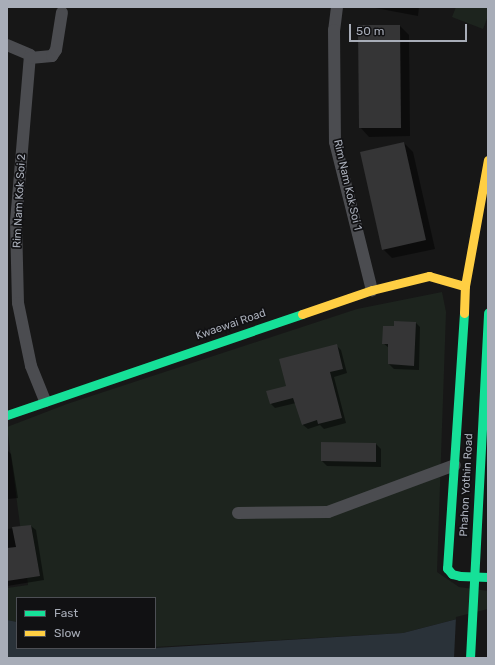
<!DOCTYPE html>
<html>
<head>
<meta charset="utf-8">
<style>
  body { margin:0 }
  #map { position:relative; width:495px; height:665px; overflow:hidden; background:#171717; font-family:Rubik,sans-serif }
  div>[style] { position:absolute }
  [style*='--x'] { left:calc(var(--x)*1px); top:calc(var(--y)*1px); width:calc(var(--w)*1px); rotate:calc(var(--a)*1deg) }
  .green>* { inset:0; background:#1d241e }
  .water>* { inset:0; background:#2a3239 }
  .pier>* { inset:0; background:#171717 }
  .shadow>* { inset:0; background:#0007 }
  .building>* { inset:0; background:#353536 }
  .street>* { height:12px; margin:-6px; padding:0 6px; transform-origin:6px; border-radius:6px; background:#4b4c50 }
  .fast>* { height:9px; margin:-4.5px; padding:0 4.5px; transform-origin:4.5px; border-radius:4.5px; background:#16e098 }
  .slow>* { height:9px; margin:-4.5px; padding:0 4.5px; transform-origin:4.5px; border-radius:4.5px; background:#ffcf43 }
  span { translate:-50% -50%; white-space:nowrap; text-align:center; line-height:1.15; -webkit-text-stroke:3.5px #111113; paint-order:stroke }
  .street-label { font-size:11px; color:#a8adb8 }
  .frame { position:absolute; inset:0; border:8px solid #a8adb8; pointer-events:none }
  .legend { position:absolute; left:16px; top:597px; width:140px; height:52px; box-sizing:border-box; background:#111113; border:1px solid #4d4f55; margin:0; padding:5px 7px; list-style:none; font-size:12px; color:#a8adb8 }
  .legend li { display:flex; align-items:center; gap:8px; height:20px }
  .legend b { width:20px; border:1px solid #4d4f55 }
  .scale { position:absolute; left:349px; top:24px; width:118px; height:18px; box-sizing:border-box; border:2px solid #a8adb8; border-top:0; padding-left:5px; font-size:12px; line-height:14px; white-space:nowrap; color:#a8adb8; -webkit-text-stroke:3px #111113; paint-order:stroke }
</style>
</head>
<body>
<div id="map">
  <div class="green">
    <div style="clip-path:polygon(456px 7px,488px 7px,488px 16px,483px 29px,452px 17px)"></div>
    <div style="clip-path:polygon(442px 292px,446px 312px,437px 572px,459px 587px,488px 591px,488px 611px,403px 633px,155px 647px,155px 598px,17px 598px,17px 622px,7px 620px,7px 588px,28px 585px,7px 427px,67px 404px,357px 309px)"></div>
  </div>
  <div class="water">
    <div style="clip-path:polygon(488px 611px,488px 658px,7px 658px,7px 620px,17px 622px,17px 648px,155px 648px,403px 633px)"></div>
  </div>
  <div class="pier">
    <div style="clip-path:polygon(488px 609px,488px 658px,454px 658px,456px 617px)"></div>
  </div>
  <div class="shadow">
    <div style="clip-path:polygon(370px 7px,419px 7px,418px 16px)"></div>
    <div style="clip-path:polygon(400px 26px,409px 35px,410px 136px,369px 137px,360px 127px)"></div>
    <div style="clip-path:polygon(404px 143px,413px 152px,435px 249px,392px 258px,383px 249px)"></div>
    <div style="clip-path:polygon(416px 323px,420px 327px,419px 370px,394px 369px,389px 364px,389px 348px,383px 343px,395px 328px)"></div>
    <div style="clip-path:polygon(336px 345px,341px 350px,347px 373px,334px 377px,346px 423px,324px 429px,320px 425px,308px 429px,303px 425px,296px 403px,275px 408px,271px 404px,287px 386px)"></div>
    <div style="clip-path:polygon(376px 444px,381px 449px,381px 467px,327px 466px,322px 461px)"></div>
    <div style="clip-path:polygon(7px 450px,11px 454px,18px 498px,7px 499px)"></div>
    <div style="clip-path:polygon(31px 526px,36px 530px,44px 580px,7px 586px,7px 529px)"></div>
  </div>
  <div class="building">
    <div style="clip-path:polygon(358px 25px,400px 25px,401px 128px,359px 128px)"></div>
    <div style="clip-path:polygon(404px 142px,426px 240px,382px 250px,360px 152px)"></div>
    <div style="clip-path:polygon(394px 321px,416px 322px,414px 366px,388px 364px,388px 344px,382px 344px,383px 326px,394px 326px)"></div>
    <div style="clip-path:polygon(337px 344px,343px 369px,330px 372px,342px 418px,318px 424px,317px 420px,302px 425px,293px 398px,270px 404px,266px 391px,286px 386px,279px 359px)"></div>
    <div style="clip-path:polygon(321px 442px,376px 443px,376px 462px,321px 461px)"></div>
    <div style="clip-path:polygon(31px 525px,40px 576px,7px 581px,7px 548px,16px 547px,12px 527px)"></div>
  </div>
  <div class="street">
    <div style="--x:337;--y:7;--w:23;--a:97"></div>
    <div style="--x:334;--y:30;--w:112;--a:89.5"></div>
    <div style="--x:335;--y:142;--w:153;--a:76"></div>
    <div style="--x:7;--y:45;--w:25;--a:23"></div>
    <div style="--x:30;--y:55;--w:168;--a:94.8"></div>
    <div style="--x:16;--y:222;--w:81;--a:88.6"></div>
    <div style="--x:18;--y:303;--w:64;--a:78.3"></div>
    <div style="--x:31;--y:366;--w:38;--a:68"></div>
    <div style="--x:30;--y:58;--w:22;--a:-5"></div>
    <div style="--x:52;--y:56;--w:7;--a:-56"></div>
    <div style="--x:56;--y:50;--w:38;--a:-81"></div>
    <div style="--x:238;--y:513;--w:90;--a:-0.6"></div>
    <div style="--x:328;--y:512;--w:135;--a:-20.3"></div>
  </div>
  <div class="fast">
    <div style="--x:464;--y:313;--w:256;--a:93.8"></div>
    <div style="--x:447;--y:568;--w:8;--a:50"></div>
    <div style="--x:452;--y:574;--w:8;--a:14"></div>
    <div style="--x:460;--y:576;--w:28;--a:2"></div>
    <div style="--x:7;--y:415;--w:312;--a:-18.9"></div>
    <div style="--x:470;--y:658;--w:346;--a:-87"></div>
  </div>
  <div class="slow">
    <div style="--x:464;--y:313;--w:27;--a:-88"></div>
    <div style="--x:465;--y:286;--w:128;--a:-79.7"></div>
    <div style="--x:302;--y:314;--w:74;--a:-18.9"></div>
    <div style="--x:372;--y:290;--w:59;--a:-13.8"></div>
    <div style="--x:429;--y:276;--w:37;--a:16"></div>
  </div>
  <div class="street-label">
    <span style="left:347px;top:185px;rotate:77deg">Rim Nam Kok Soi 1</span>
    <span style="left:20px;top:201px;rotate:-87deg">Rim Nam Kok Soi 2</span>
    <span style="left:231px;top:325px;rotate:-19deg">Kwaewai Road</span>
    <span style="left:467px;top:485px;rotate:-87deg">Phahon Yothin Road</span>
  </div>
  <div class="frame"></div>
  <ul class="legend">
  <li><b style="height:5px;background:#16e098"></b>Fast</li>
  <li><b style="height:5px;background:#ffcf43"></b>Slow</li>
  </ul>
  <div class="scale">50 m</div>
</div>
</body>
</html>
